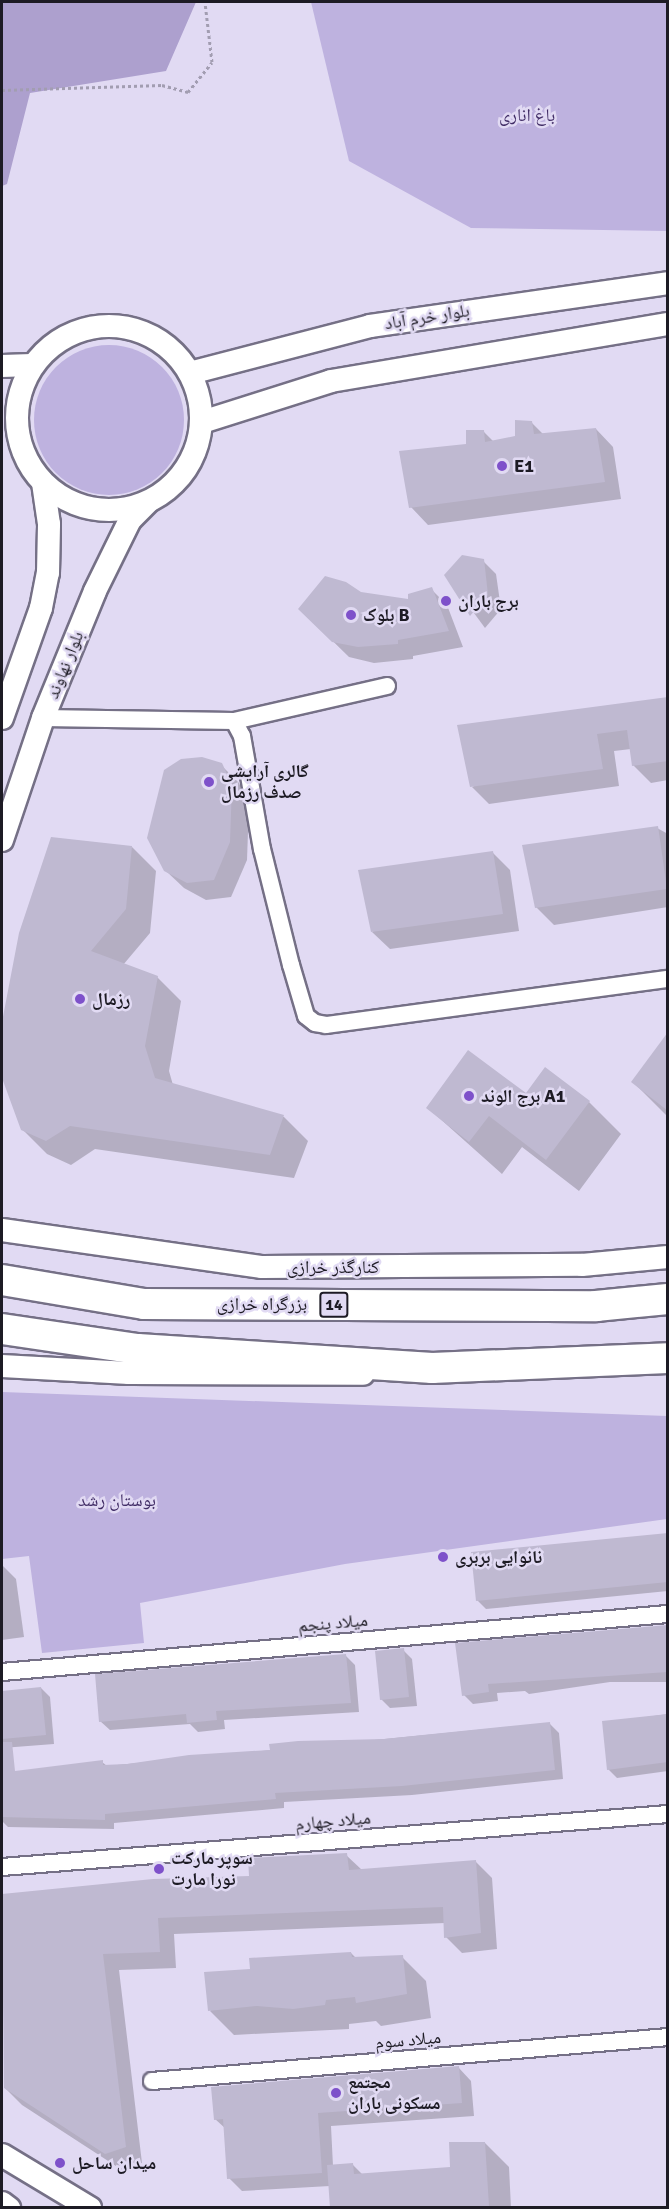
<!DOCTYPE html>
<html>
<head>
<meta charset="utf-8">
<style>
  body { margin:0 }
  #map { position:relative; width:669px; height:2209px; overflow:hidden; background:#e1daf3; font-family:Signika,"Noto Naskh Arabic",sans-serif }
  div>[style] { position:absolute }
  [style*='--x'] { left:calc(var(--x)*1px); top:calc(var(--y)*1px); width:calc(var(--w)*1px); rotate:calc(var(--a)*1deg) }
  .green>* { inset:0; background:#beb2df }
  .round { border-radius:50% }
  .forest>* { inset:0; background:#ada0ce }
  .shadow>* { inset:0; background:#0003 }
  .building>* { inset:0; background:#bfb9d1 }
  .path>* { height:3px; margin-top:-1.5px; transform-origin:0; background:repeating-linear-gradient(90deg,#a29db1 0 3px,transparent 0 6px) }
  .roads { filter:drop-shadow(2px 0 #757086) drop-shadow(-2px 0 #757086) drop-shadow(0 2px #757086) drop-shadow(0 -2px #757086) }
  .street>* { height:16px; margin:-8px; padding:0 8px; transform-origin:8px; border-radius:8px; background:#fff }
  .secondary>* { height:22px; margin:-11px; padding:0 11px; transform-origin:11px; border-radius:11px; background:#fff }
  .secondary>.ring { margin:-11px; padding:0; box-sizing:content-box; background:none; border:22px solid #fff; border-radius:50% }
  .highway>* { height:30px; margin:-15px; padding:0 15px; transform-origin:15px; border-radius:15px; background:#fff }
  .dots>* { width:16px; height:16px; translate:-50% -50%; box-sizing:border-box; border:3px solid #e1daf3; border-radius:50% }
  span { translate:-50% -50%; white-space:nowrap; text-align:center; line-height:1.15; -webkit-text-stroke:5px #e1daf3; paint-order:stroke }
  .shield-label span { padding:2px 4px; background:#e1daf3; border:2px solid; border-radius:4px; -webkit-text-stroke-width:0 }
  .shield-label { font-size:16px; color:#1d1b24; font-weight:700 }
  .park-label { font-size:18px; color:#412d66 }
  .street-label { font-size:18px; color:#1d1b24 }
  .poi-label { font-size:18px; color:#1d1b24; font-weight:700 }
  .left { translate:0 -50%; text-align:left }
  .frame { position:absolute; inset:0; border:3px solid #1d1b24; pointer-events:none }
</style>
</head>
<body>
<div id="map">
  <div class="green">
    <div style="clip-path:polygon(311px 2px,667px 2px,667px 231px,471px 228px,349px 161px)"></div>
    <div class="round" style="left:34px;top:345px;width:150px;height:150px"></div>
    <div style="clip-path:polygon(2px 1392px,667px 1416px,667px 1519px,345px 1564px,140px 1603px,144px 1643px,42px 1653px,29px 1556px,2px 1559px)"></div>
  </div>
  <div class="forest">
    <div style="clip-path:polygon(2px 2px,196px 2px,166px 71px,30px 93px,7px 184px,2px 186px)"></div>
  </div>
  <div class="shadow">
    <div style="clip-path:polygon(531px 422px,544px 435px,596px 429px,613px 447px,621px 499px,428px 525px,411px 507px,484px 432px,494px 442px,517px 437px)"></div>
    <div style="clip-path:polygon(483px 561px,496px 574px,501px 609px,485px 628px,446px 575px)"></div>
    <div style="clip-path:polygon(431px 589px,447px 605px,463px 647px,413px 656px,413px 659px,374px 663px,349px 657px,300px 609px,361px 594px,410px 600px)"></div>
    <div style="clip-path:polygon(668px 698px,668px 780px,651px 783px,633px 765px,631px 749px,614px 751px,619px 786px,489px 804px,472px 787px)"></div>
    <div style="clip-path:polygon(221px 765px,239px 783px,249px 804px,247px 860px,231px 897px,206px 900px,184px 888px,165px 870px)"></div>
    <div style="clip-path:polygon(657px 828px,668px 834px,668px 907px,554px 925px,536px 907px)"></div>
    <div style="clip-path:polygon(132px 847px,156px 871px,150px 933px,123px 965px,157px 977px,181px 1001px,169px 1071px,173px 1085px,284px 1117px,308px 1141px,294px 1178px,95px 1149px,71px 1165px,47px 1154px,22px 1129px,2px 1074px,2px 1029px,21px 933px)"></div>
    <div style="clip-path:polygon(493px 853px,510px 870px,519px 931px,390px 949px,372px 932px)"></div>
    <div style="clip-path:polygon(668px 1035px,668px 1117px,633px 1082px)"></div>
    <div style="clip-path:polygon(527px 1095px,589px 1102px,621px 1134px,579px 1191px,522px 1147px,502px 1174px,428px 1108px)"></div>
    <div style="clip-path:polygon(668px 1534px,668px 1591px,486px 1609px,477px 1600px)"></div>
    <div style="clip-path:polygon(3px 1566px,16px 1579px,24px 1637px,2px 1640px)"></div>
    <div style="clip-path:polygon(668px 1626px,668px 1682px,610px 1682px,529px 1694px,525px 1691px,497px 1693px,498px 1701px,473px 1704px,464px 1695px,456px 1644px)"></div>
    <div style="clip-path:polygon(403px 1650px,412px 1659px,417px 1706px,390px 1708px,381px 1699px)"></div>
    <div style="clip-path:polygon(345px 1655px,355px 1665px,359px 1712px,224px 1720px,225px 1729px,198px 1732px,190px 1724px,110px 1730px,100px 1721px)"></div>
    <div style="clip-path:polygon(41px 1688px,50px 1697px,54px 1744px,2px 1748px,2px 1692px)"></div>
    <div style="clip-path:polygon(668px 1714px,668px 1771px,617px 1778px,608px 1769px,604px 1723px)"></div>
    <div style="clip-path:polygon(549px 1723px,559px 1733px,563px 1779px,412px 1795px,284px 1802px,284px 1808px,114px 1823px,114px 1829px,8px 1827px,2px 1821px,2px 1770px,17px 1772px,102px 1762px,107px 1766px)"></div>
    <div style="clip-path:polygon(346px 1855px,362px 1870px,476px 1862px,492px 1878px,497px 1949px,462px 1953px,446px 1937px,445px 1923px,174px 1934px,176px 1968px,119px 1970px,142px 2163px,122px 2170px,22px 2105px,5px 2088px,2px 1895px,153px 1880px,250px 1878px)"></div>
    <div style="clip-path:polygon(351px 1953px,356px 1958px,402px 1957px,426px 1981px,431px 2018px,381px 2026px,376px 2021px,349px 2024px,349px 2029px,234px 2035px,210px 2011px,251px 1971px)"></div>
    <div style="clip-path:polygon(458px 2067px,471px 2081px,474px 2116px,331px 2126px,333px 2166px,352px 2164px,363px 2175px,452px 2169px,485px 2143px,509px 2167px,511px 2208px,331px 2208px,330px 2186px,242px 2191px,229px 2178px,226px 2129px,215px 2119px)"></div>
  </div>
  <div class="building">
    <div style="clip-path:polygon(515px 420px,532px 421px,534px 434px,596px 428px,605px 482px,409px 508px,399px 451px,466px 444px,466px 430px,484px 430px,485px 442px,515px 436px)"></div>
    <div style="clip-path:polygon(462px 555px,484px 559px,488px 595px,470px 616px,444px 575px)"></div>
    <div style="clip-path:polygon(325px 576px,346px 582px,361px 592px,408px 599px,408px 594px,432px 587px,449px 631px,398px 640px,398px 644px,358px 647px,332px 642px,298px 609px)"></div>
    <div style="clip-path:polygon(668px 697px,668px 761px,632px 766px,627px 730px,597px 734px,603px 769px,470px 787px,457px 725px)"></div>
    <div style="clip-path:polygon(202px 757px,222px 763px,232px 785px,230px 842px,214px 880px,187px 883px,164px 871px,147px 838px,164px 770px,181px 759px)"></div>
    <div style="clip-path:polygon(658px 826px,667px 889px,535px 908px,522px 845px)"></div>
    <div style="clip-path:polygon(51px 837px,132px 846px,126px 909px,91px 951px,158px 976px,145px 1046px,155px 1078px,284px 1115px,270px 1155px,70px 1126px,46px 1141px,21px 1130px,2px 1078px,2px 1022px,19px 933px)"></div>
    <div style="clip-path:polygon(493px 851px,503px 914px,371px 932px,358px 870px)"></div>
    <div style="clip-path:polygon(668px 1032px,668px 1111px,631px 1082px)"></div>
    <div style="clip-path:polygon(468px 1050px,526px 1093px,545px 1067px,590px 1101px,546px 1160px,489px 1116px,469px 1142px,426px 1108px)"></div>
    <div style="clip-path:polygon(668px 1533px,668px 1582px,476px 1601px,471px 1552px)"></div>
    <div style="clip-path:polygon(668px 1625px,668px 1672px,488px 1684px,489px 1692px,462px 1696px,455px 1643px)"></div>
    <div style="clip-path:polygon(404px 1648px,409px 1697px,380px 1700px,375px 1651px)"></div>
    <div style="clip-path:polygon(346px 1654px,351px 1703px,216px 1711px,217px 1720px,187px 1723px,186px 1714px,99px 1722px,95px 1674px)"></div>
    <div style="clip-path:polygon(41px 1687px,46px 1735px,2px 1739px,2px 1691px)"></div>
    <div style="clip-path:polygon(668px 1714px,668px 1762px,607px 1770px,602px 1721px)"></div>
    <div style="clip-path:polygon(550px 1722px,555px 1770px,402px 1786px,275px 1793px,276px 1799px,105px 1814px,105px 1820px,2px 1817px,2px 1742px,12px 1742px,15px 1771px,103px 1760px,103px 1765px,127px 1764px,189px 1755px,270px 1750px,269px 1744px,298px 1741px,384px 1739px)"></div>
    <div style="clip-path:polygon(347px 1853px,349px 1870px,476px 1860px,481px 1933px,444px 1938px,443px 1907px,158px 1918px,160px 1952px,103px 1954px,126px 2147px,105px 2154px,4px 2088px,2px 1894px,153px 1879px,249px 1876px,248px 1858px)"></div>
    <div style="clip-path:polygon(351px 1952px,352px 1957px,403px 1955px,407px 1994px,356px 2003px,355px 1997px,326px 2000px,325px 2005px,293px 2009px,257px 2006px,208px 2011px,204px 1972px,250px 1969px,249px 1958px)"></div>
    <div style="clip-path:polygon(459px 2066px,462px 2103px,318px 2113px,322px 2173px,227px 2179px,223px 2119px,214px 2120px,211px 2087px)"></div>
    <div style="clip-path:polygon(449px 2142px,485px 2142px,489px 2206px,330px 2208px,327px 2165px,353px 2163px,354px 2174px,450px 2167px)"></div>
  </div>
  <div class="path">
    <div style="--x:2;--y:90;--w:160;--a:-1.8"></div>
    <div style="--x:162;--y:85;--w:27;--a:15"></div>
    <div style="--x:188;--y:92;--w:38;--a:-51"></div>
    <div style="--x:212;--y:62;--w:60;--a:-96.7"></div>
  </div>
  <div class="roads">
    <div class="street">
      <div style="--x:43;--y:718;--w:191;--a:0.9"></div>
      <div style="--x:234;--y:721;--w:157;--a:-12.9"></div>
      <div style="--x:234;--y:721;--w:17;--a:62"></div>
      <div style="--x:242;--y:736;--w:115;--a:80"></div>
      <div style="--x:262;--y:849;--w:120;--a:76"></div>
      <div style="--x:291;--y:965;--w:53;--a:73.6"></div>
      <div style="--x:306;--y:1016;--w:11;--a:38"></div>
      <div style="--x:315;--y:1023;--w:11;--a:10"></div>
      <div style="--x:326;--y:1025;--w:345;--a:-7.7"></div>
      <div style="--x:2;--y:1672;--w:669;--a:-4.98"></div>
      <div style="--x:2;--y:1867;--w:668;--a:-4.55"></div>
      <div style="--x:152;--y:2081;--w:518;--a:-4.87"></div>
    </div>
    <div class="secondary">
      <div class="ring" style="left:17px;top:326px;width:162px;height:162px"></div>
      <div style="--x:2;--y:366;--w:30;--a:-2"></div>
      <div style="--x:190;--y:373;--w:186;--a:-14.6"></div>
      <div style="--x:370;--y:326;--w:301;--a:-8.2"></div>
      <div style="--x:202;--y:422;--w:135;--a:-17.6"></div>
      <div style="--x:331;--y:381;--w:342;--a:-9.6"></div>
      <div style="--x:2;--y:718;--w:117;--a:-70.5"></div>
      <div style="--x:41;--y:608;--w:36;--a:-79"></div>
      <div style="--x:48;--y:573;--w:49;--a:-88.8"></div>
      <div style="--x:49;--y:524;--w:41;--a:-98.3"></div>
      <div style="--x:2;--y:840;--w:129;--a:-71.4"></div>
      <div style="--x:43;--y:718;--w:137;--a:-67.7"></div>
      <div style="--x:95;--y:591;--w:79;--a:-63.8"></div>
      <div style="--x:130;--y:520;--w:25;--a:-45"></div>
      <div style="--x:2;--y:1230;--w:263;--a:8.1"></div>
      <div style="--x:262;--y:1267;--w:320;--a:-0.4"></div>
      <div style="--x:582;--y:1265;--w:86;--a:-5.3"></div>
      <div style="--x:2;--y:1366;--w:127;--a:3.2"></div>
      <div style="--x:129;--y:1373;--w:234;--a:0.2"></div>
      <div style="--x:2;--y:2155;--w:103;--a:31.1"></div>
      <div style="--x:2;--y:2203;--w:9;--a:36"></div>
    </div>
    <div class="highway">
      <div style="--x:2;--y:1280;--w:144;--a:9.6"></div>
      <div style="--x:144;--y:1304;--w:452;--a:0.3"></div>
      <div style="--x:596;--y:1306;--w:72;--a:-5.6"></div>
      <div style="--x:2;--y:1329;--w:137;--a:8.4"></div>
      <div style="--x:138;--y:1349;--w:295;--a:3.7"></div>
      <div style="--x:432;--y:1368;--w:236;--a:-2.4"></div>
    </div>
  </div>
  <div class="dots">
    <div style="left:502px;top:466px;background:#7e51ca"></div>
    <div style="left:446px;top:601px;background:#7e51ca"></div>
    <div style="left:351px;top:615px;background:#7e51ca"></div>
    <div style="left:209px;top:782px;background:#7e51ca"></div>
    <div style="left:80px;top:999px;background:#7e51ca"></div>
    <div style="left:469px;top:1096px;background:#7e51ca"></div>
    <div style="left:443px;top:1557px;background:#7e51ca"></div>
    <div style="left:159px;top:1869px;background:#7e51ca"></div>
    <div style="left:336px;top:2093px;background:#7e51ca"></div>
    <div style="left:60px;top:2163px;background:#7e51ca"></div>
  </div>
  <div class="shield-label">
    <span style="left:334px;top:1305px">14</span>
  </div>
  <div class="park-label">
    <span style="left:527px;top:115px">باغ اناری</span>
    <span style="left:117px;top:1500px">بوستان رشد</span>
  </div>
  <div class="street-label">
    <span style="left:427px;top:317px;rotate:-9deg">بلوار خرم آباد</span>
    <span style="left:65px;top:665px;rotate:-68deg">بلوار نهاوند</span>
    <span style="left:333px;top:1267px">کنارگذر خرازی</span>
    <span style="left:262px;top:1304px">بزرگراه خرازی</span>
    <span style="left:333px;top:1623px;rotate:-5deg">میلاد پنجم</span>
    <span style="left:333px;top:1821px;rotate:-5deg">میلاد چهارم</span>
    <span style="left:408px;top:2040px;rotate:-5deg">میلاد سوم</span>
  </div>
  <div class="poi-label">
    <span class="left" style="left:514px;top:466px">E1</span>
    <span class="left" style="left:458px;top:601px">برج باران</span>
    <span class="left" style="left:363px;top:615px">بلوک B</span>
    <span class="left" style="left:221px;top:782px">گالری آرایشی<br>صدف رزمال</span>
    <span class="left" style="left:92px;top:999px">رزمال</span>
    <span class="left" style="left:481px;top:1096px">برج الوند A1</span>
    <span class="left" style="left:455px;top:1557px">نانوایی بربری</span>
    <span class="left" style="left:171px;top:1869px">سوپر مارکت<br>نورا مارت</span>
    <span class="left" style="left:348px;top:2093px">مجتمع<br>مسکونی باران</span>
    <span class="left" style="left:72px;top:2163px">میدان ساحل</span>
  </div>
  <div class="frame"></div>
</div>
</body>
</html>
